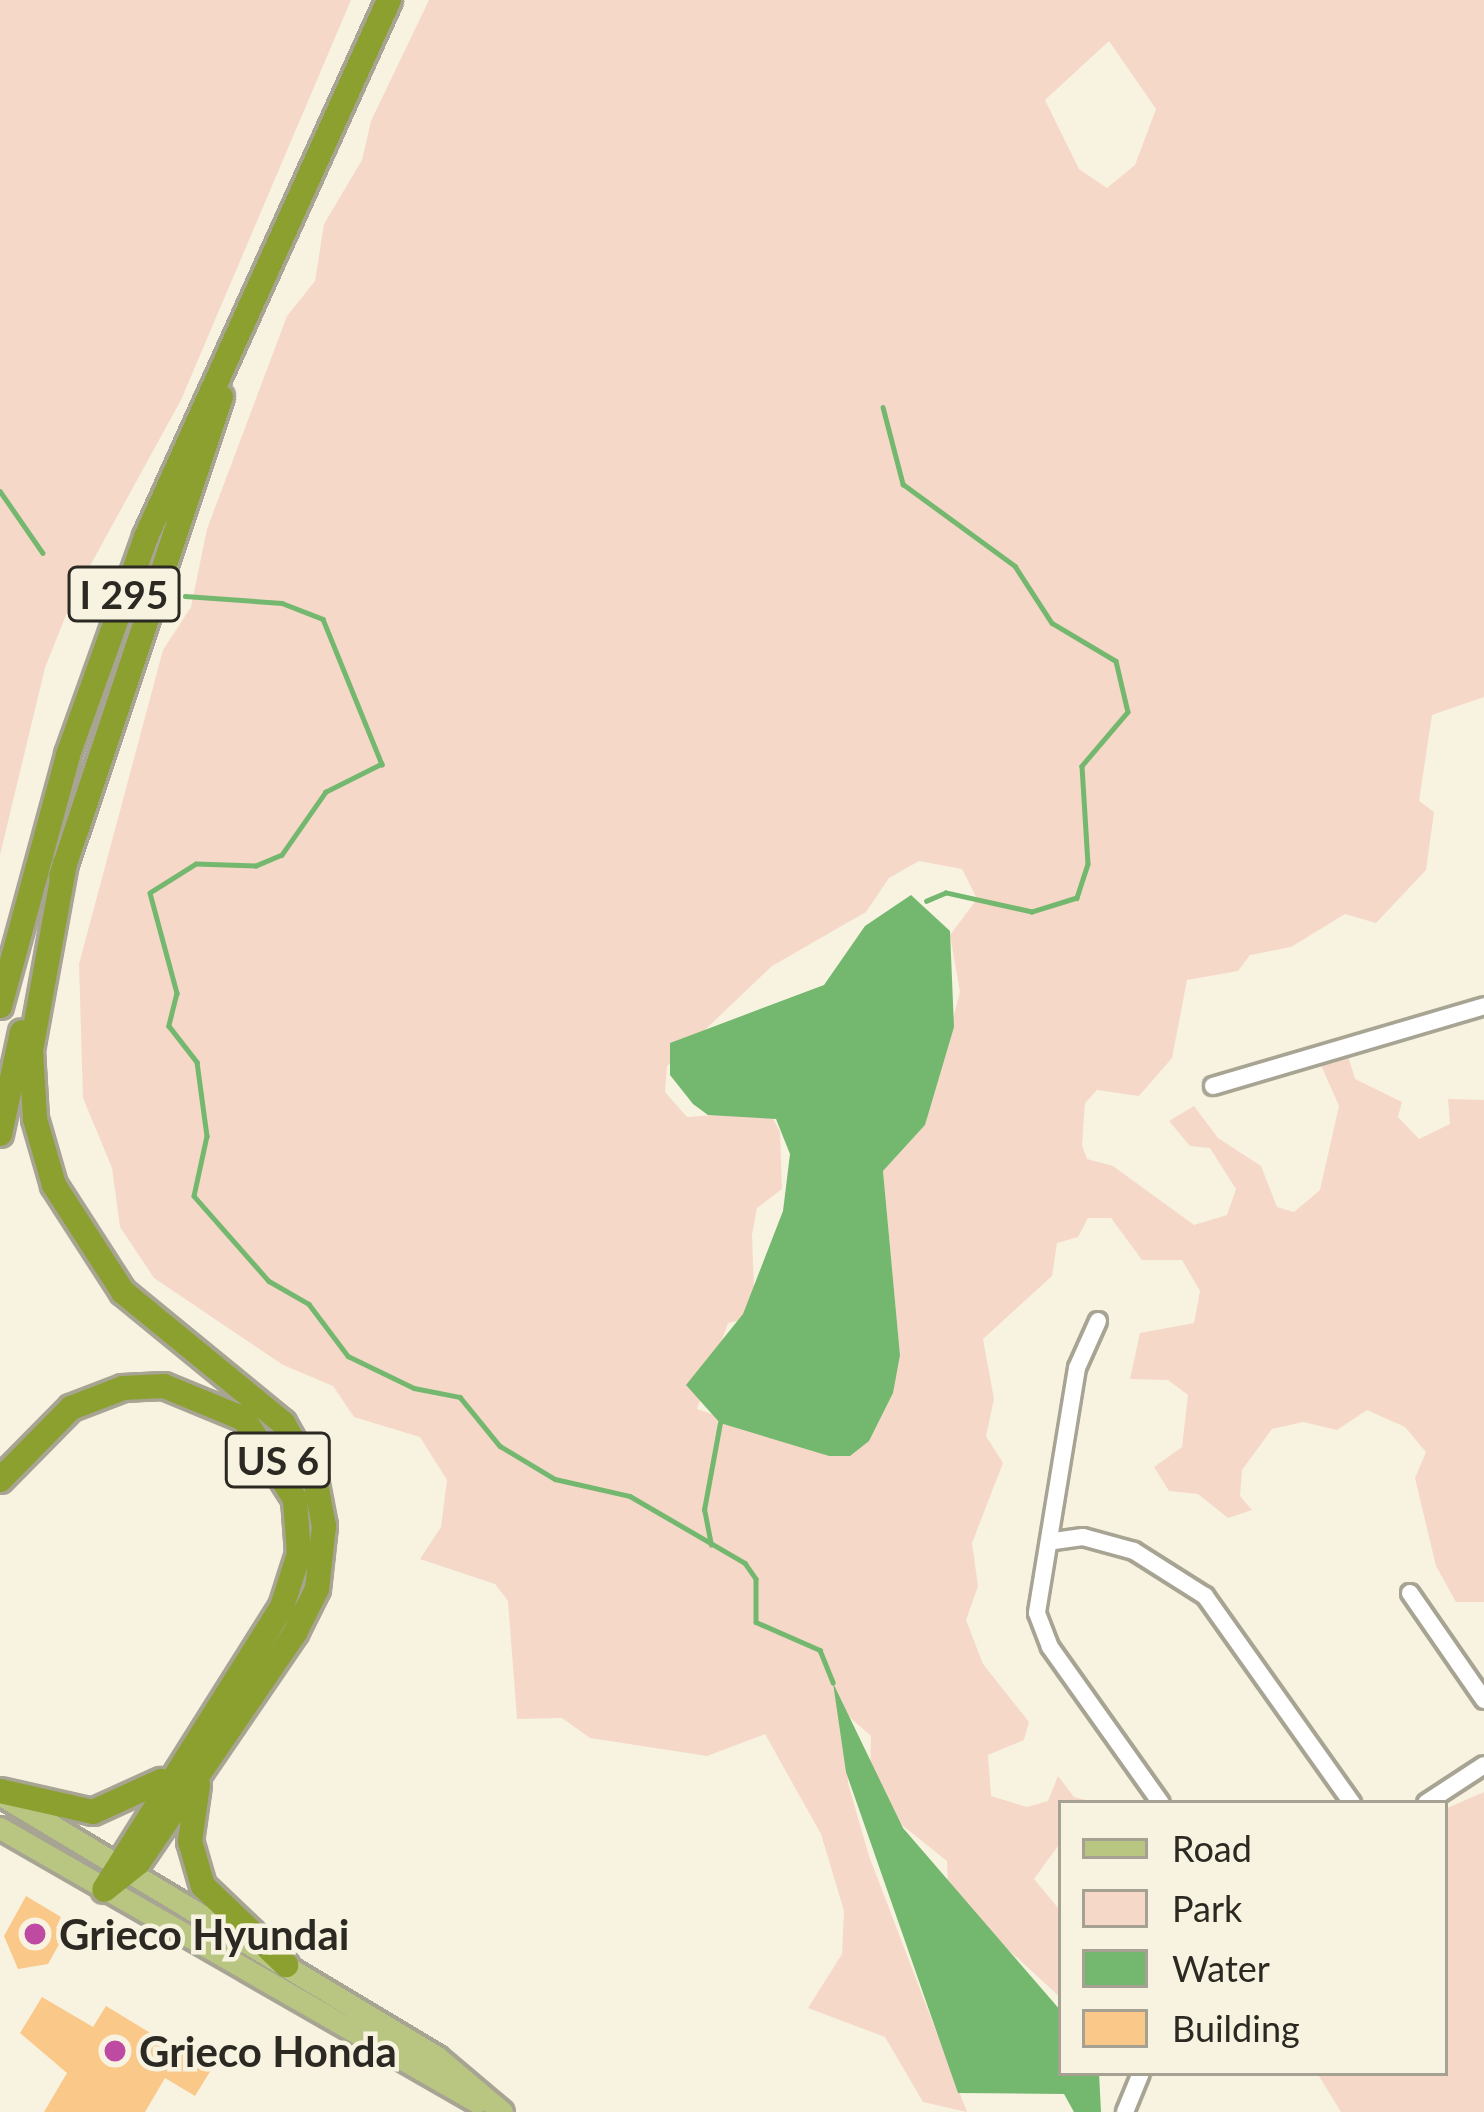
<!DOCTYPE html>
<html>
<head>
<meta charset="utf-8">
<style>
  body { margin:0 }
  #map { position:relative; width:1484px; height:2112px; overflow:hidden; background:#f7f3e0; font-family:Lato,sans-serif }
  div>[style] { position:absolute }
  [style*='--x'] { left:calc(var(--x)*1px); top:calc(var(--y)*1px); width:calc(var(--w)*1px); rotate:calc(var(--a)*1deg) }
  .green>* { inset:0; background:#f6d8c9 }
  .water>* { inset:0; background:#74b870 }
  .stream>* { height:4.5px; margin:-2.25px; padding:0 2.25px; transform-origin:2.25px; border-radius:2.25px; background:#74b870 }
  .building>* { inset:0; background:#fac889 }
  .roads { filter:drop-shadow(3px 0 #a8a493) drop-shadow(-3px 0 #a8a493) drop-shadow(0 3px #a8a493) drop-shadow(0 -3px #a8a493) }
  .minor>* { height:16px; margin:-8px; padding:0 8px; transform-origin:8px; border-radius:8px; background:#fff }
  .major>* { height:21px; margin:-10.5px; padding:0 10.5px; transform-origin:10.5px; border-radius:10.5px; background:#b9c682 }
  .highway>* { height:24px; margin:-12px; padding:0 12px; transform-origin:12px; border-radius:12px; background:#8ba02e }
  .dots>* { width:33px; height:33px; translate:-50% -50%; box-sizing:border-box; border:6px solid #f7f3e0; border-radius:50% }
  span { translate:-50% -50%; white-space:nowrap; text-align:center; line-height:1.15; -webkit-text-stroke:9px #f7f3e0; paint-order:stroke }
  .shield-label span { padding:3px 9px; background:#f7f3e0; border:3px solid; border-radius:9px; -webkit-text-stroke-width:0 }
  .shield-label { font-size:39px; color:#2b2922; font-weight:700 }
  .poi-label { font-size:42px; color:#2b2922; font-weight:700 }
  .left { translate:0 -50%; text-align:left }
  .legend { position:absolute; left:1058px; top:1800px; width:390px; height:276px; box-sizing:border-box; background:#f7f3e0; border:3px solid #a5a294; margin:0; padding:15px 21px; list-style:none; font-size:36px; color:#2b2922 }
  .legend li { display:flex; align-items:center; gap:24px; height:60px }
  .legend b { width:60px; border:3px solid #a5a294 }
</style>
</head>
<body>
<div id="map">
  <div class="green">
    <div style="clip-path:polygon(0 0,351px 0,181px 400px,74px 595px,45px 668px,0 855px)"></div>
    <div style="clip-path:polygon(evenodd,429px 0,1484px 0,1484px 697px,1432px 715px,1419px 801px,1434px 812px,1426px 870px,1376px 923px,1345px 914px,1291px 947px,1250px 955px,1238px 971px,1187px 980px,1172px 1058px,1139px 1096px,1097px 1090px,1085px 1103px,1082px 1145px,1087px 1159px,1113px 1166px,1194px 1225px,1227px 1215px,1236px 1189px,1210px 1148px,1190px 1146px,1169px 1121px,1194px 1106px,1218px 1138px,1261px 1166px,1277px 1207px,1294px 1212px,1320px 1190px,1339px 1106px,1317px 1056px,1345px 1046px,1355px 1079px,1402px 1102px,1398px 1117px,1419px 1139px,1450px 1124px,1448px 1099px,1484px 1100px,1484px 1602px,1456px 1602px,1436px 1566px,1415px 1478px,1426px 1452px,1405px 1427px,1367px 1410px,1337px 1430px,1303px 1422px,1272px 1429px,1242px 1470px,1240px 1496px,1252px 1510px,1228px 1518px,1198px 1494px,1169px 1491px,1154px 1467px,1182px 1447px,1188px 1395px,1168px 1380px,1130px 1379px,1140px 1333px,1194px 1323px,1200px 1291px,1182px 1260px,1142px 1260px,1111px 1218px,1088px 1218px,1078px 1237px,1057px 1243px,1052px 1276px,983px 1339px,994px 1399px,986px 1436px,1003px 1463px,972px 1543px,978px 1586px,966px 1620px,983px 1664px,1029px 1722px,1024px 1740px,988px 1755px,991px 1796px,1027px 1807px,1048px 1801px,1058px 1776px,1074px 1797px,1094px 1802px,1061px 1803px,1061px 1842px,1034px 1879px,1059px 1909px,1061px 1998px,967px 1912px,948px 1885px,947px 1861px,883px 1810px,870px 1782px,871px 1736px,846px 1714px,848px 1783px,869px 1856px,967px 2112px,923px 2102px,885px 2037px,808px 2008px,842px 1954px,844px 1911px,821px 1834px,765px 1734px,707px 1756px,590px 1738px,562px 1718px,517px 1719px,508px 1601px,495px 1584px,420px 1559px,441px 1527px,447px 1480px,420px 1437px,354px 1417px,333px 1386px,283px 1365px,154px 1278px,120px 1227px,112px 1168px,83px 1098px,79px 964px,163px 650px,191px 607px,207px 529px,287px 316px,315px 281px,324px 224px,362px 160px,371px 121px,429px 0,1109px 41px,1156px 109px,1135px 165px,1107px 188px,1079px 169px,1045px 100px,1109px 41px,429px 0,919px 861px,962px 869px,977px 899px,950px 935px,960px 992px,925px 1125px,883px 1171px,900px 1355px,850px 1456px,829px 1456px,697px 1409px,728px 1323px,755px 1317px,752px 1235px,757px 1208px,782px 1189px,780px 1132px,769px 1111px,687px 1117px,665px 1092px,667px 1066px,772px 966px,866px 912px,889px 878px,919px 861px)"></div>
    <div style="clip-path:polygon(1484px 1792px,1484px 2112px,1341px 2112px,1317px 2073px,1445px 2073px,1445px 1809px)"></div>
  </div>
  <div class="water">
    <div style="clip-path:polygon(911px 895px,950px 931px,954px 1027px,925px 1125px,883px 1171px,900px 1355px,893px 1393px,869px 1441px,850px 1456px,829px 1456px,720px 1423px,686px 1385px,743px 1314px,783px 1211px,790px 1154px,776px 1119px,708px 1115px,693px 1104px,670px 1075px,670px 1043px,824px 985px,865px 926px)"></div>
    <div style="clip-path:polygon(833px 1683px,903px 1828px,1061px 2011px,1061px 2073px,1099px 2073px,1101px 2112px,1074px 2112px,1064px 2094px,958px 2093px,846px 1772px)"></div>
  </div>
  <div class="stream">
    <div style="--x:883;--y:407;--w:80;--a:75.4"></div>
    <div style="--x:903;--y:484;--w:139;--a:36.2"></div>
    <div style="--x:1015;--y:566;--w:68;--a:57"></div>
    <div style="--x:1052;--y:623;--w:74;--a:30.7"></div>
    <div style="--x:1116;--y:661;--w:52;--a:76.8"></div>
    <div style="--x:1128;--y:712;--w:71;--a:130.4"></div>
    <div style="--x:1082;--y:766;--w:98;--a:86.5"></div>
    <div style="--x:1088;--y:864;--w:36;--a:108"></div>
    <div style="--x:1077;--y:898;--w:47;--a:162.7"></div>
    <div style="--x:1032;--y:912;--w:88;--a:-167.5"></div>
    <div style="--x:946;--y:893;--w:21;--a:157"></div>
    <div style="--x:0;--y:491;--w:75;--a:55.3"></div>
    <div style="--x:185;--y:596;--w:97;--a:4.1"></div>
    <div style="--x:282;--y:603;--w:44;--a:21.3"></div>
    <div style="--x:323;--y:619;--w:157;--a:67.9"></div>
    <div style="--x:382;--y:764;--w:63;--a:153.4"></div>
    <div style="--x:326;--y:792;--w:77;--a:124.9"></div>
    <div style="--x:282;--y:855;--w:28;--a:157"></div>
    <div style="--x:256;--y:866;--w:60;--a:-178.1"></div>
    <div style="--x:196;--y:864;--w:54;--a:147.8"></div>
    <div style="--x:150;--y:893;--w:104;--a:74.9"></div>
    <div style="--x:177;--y:993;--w:34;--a:104"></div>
    <div style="--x:169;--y:1026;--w:46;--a:52.1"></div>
    <div style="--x:197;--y:1062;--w:75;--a:82.3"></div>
    <div style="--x:207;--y:1136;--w:61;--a:102.2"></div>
    <div style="--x:194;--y:1196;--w:113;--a:48.6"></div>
    <div style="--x:269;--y:1281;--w:46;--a:29.9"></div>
    <div style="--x:309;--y:1304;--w:65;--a:53.1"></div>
    <div style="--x:348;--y:1356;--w:73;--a:25.9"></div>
    <div style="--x:414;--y:1388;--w:47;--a:11.1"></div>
    <div style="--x:460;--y:1397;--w:63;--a:50.8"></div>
    <div style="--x:500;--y:1446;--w:64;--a:31"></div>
    <div style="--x:555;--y:1479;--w:77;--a:12.8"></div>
    <div style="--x:630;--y:1496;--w:133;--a:30.2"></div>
    <div style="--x:745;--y:1563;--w:19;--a:55"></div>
    <div style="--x:756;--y:1579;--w:43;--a:90"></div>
    <div style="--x:756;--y:1622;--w:70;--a:23.6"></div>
    <div style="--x:820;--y:1650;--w:35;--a:68"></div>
    <div style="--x:711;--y:1545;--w:36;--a:-101"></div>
    <div style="--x:704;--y:1510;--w:88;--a:-79.6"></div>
  </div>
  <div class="building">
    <div style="clip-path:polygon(26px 1896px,61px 1917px,56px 1928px,66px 1932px,48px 1964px,18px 1969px,4px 1936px)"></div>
    <div style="clip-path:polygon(42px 1997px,93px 2027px,106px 2006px,211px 2070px,195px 2096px,165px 2078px,145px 2112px,44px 2112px,67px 2073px,20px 2033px)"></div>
  </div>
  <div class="roads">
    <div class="minor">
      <div style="--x:1213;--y:1086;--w:283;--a:-16.4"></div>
      <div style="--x:1098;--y:1321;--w:51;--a:114.1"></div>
      <div style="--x:1077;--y:1368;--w:248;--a:99.3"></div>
      <div style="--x:1037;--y:1613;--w:36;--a:69"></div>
      <div style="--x:1050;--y:1647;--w:191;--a:54.6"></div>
      <div style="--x:1054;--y:1541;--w:29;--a:-8"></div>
      <div style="--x:1083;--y:1537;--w:53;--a:15.4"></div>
      <div style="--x:1134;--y:1551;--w:84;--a:32.4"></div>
      <div style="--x:1205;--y:1596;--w:254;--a:54.6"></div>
      <div style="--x:1410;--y:1593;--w:130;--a:55.3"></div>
      <div style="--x:1426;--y:1803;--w:69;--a:-33.2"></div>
      <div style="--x:1125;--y:2112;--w:42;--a:-67.7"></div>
    </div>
    <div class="major">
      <div style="--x:1;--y:1795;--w:509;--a:31"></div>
      <div style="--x:437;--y:2057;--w:85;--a:40.2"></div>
      <div style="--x:0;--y:1828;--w:550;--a:29.87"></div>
    </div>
    <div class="highway">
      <div style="--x:65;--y:863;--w:191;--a:100.3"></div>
      <div style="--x:31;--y:1051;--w:68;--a:86.6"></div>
      <div style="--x:35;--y:1119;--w:69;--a:73.9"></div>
      <div style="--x:54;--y:1185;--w:127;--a:57.2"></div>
      <div style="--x:123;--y:1292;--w:207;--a:39.3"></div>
      <div style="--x:283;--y:1423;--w:64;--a:60.3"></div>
      <div style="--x:315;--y:1479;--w:48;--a:79.2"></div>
      <div style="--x:324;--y:1526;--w:63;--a:96.3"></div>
      <div style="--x:317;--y:1589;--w:49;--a:116.6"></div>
      <div style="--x:295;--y:1633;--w:278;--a:124.3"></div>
      <div style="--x:138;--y:1863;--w:43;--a:141.5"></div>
      <div style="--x:61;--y:876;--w:505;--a:-71.53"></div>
      <div style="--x:0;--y:1006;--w:260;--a:-74.8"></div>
      <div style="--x:68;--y:755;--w:232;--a:-70.3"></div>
      <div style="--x:146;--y:537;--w:589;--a:-65.65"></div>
      <div style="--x:0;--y:1134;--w:104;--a:-77.8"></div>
      <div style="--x:0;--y:1480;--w:101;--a:-45.4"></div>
      <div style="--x:71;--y:1408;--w:56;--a:-21"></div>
      <div style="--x:123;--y:1388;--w:41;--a:-2.8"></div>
      <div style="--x:164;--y:1386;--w:87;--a:22.4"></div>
      <div style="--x:244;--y:1419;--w:95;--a:57.5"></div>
      <div style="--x:295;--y:1499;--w:55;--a:85.8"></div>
      <div style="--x:299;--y:1554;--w:56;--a:107.8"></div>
      <div style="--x:282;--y:1607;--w:332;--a:122.2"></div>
      <div style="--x:198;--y:1785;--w:57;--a:98.1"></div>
      <div style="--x:190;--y:1841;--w:47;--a:73.9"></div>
      <div style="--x:203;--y:1886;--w:115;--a:43.6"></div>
      <div style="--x:0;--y:1791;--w:95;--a:12.7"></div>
      <div style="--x:93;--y:1812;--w:75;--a:-24.5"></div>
    </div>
  </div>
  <div class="dots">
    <div style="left:35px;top:1934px;background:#be4aa2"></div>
    <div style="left:115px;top:2051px;background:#be4aa2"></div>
  </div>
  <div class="shield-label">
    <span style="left:124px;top:594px">I 295</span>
    <span style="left:278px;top:1460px">US 6</span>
  </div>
  <div class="poi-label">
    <span class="left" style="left:59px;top:1934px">Grieco Hyundai</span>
    <span class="left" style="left:139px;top:2051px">Grieco Honda</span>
  </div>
  <ul class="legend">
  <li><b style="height:15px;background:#b9c682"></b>Road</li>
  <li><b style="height:33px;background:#f6d8c9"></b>Park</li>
  <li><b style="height:33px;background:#74b870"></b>Water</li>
  <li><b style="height:33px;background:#fac889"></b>Building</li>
  </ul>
</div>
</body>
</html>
